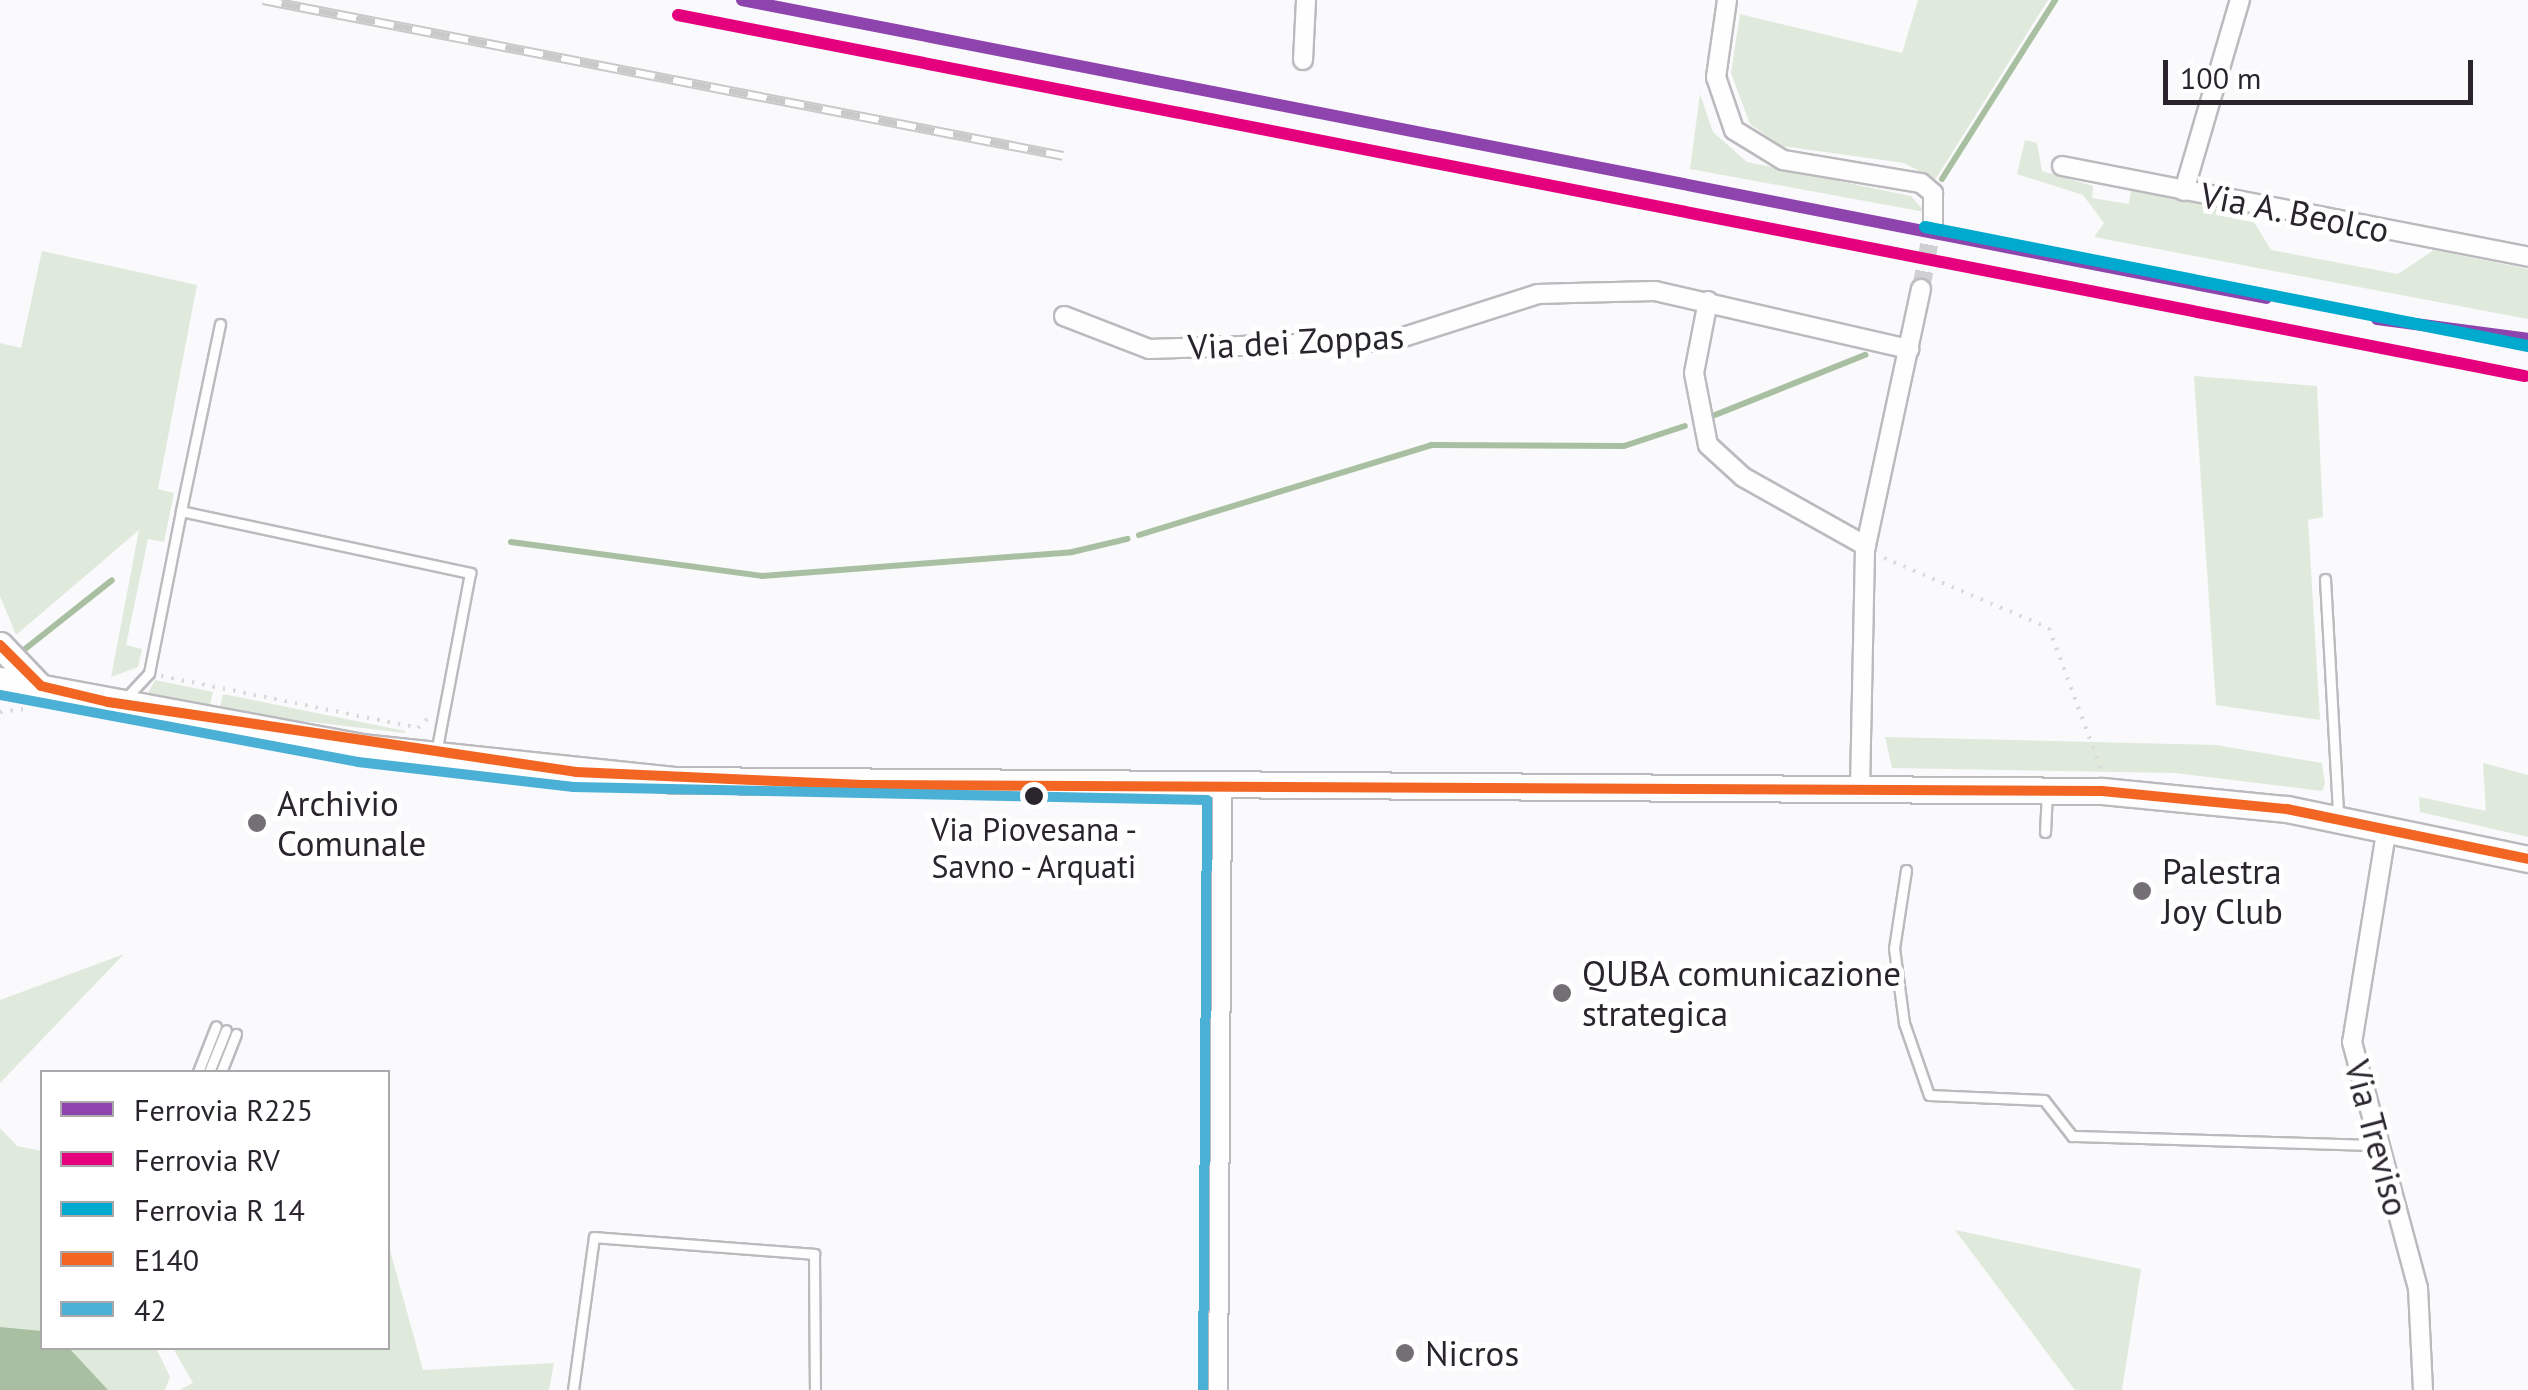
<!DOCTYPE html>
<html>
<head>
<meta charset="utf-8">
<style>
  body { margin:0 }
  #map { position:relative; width:2528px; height:1390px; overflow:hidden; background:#faf9fb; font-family:"PT Sans",sans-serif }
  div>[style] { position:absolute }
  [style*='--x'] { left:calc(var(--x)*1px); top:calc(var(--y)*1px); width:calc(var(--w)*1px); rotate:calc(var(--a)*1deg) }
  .green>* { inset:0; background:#dfeadc }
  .water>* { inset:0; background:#a8c0a1 }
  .stream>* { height:6px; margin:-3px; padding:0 3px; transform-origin:3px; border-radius:3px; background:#a8c0a1 }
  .street-tunnel>* { height:18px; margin-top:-9px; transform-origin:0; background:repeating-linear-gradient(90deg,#d0cfd2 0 18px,transparent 0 27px) }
  .path>* { height:4px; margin-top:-2px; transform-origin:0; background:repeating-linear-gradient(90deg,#dadada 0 2.5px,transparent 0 10.5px) }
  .roads { filter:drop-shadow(2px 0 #bcbabe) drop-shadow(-2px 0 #bcbabe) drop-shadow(0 2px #bcbabe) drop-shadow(0 -2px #bcbabe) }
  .lane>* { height:9px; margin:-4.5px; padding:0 4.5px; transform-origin:4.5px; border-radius:4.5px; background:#fefefe }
  .street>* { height:18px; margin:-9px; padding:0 9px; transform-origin:9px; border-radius:9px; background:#fefefe }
  .secondary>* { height:25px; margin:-12.5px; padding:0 12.5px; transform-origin:12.5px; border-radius:12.5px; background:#fefefe }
  .rail>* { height:10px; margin-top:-5px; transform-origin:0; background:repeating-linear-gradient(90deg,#fff 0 19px,#c9c9c9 0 38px); box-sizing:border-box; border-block:2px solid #c9c9c9 }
  .bus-1>* { height:10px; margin:-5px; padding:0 5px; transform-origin:5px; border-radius:5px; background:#f26522 }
  .bus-2>* { height:10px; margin:-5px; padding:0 5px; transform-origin:5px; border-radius:5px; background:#4ab0d6 }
  .rail-1>* { height:12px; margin:-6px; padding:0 6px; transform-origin:6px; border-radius:6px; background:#8e44ad }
  .rail-2>* { height:12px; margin:-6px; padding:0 6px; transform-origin:6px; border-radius:6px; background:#e5007d }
  .rail-3>* { height:12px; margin:-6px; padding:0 6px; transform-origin:6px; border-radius:6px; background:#00a9ce }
  .dots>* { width:28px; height:28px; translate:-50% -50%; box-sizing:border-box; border:5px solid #fff; border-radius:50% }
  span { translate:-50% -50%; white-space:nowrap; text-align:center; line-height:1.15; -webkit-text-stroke:10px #fff; paint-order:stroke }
  .bus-label { font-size:32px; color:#2a252d }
  .street-label { font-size:35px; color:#2a252d }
  .poi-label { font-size:35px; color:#2a252d }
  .left { translate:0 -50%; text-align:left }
  .legend { position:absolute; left:40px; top:1070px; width:350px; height:280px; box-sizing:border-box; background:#fff; border:2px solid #aaa8ab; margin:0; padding:12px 18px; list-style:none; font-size:30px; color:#2a252d }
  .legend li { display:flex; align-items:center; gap:20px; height:50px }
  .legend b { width:50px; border:2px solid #aaa8ab }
  .scale { position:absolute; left:2163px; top:60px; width:310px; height:45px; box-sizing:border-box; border:5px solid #2a252d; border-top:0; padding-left:12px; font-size:30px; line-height:35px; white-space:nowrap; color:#2a252d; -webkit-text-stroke:8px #fff; paint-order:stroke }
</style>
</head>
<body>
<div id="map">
  <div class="green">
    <div style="clip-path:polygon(1918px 0,2048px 0,1935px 180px,1904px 163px,1782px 146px,1750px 124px,1731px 73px,1740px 14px,1902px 53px)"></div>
    <div style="clip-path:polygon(1700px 94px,1713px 132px,1747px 162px,1911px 196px,1925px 212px,1690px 169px)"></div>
    <div style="clip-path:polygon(2025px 140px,2037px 143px,2042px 171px,2093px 186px,2092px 198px,2129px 204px,2131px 190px,2249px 214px,2271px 250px,2398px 274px,2434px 250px,2528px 269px,2528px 319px,2094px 237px,2104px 223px,2083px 195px,2017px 174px)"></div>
    <div style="clip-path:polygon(42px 251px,197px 285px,158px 489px,174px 493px,164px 542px,148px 539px,126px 645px,142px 649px,138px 667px,111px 677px,139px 530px,16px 635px,0 596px,0 343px,21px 348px)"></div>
    <div style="clip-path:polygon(2194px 376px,2317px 386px,2323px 517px,2308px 520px,2320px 720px,2216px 705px)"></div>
    <div style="clip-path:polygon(155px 680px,213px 692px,209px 709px,146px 697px)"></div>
    <div style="clip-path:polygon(223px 694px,405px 731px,405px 733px,219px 711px)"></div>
    <div style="clip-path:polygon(1885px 737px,2216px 745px,2322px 763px,2325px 784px,2322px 791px,2175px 773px,1892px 768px)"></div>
    <div style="clip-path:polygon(2483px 763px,2528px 775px,2528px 837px,2420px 812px,2419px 797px,2486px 811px)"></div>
    <div style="clip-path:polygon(124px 954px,0 1083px,0 1084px,0 1000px)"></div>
    <div style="clip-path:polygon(0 1128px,17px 1146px,42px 1151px,42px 1348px,156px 1348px,170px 1377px,165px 1390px,0 1390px)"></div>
    <div style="clip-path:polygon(1955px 1230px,2141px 1269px,2122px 1390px,2075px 1390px)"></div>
    <div style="clip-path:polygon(388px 1243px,423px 1370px,554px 1363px,549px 1390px,179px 1390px,193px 1383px,173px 1348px,388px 1348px)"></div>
  </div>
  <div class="water">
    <div style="clip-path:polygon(0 1327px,42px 1331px,42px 1348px,69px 1348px,108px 1390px,0 1390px)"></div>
  </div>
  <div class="stream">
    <div style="--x:1942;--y:179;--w:212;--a:-57.7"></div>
    <div style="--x:1715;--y:415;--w:162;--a:-21.8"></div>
    <div style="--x:1139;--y:535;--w:306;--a:-17.1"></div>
    <div style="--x:1431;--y:445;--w:193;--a:0.3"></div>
    <div style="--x:1624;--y:446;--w:64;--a:-18.2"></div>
    <div style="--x:511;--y:542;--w:253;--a:7.7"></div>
    <div style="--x:762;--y:576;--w:311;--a:-4.4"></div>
    <div style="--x:1072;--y:552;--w:57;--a:-13.3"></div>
    <div style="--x:20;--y:653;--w:117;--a:-38.4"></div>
  </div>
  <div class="street-tunnel">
    <div style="--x:1921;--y:289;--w:67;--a:-79.7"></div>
  </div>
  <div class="path">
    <div style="--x:1884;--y:558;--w:179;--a:23"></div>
    <div style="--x:2049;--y:628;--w:150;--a:69.8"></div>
    <div style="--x:161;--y:676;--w:262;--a:11.4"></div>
    <div style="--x:418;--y:728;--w:13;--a:-45"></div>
    <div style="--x:0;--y:712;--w:25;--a:-7"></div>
  </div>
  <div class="roads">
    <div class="lane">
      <div style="--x:220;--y:324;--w:191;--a:101.8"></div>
      <div style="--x:181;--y:511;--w:296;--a:12.1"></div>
      <div style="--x:470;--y:573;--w:183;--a:100.7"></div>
      <div style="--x:2325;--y:579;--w:236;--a:86.8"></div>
      <div style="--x:124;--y:700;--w:37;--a:-47"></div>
      <div style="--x:149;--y:673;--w:165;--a:-78.8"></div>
      <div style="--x:2045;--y:832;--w:40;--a:-87.1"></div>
      <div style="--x:1906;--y:870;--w:79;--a:98.7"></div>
      <div style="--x:1894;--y:948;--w:76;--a:82.4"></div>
      <div style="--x:1904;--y:1023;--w:76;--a:70.9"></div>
      <div style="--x:1929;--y:1095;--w:115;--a:2.5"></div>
      <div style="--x:2044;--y:1100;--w:46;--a:52.1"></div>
      <div style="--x:2072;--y:1136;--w:304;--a:1.7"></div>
      <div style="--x:198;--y:1072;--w:49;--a:-68.6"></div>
      <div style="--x:209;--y:1072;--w:45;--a:-68"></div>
      <div style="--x:221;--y:1072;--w:41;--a:-68.5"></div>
      <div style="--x:573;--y:1390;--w:154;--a:-82.2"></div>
      <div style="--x:594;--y:1237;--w:221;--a:4.4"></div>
      <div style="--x:814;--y:1254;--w:136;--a:89.6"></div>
    </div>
    <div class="street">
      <div style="--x:1727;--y:0;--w:78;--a:98.1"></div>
      <div style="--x:1716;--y:77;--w:56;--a:71.2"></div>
      <div style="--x:1734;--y:130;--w:57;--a:31.5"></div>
      <div style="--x:1783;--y:160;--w:140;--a:9.5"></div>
      <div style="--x:1921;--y:183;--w:16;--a:40"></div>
      <div style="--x:1933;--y:193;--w:30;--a:90"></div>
      <div style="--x:1303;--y:60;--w:60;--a:-87.1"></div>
      <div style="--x:2062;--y:166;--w:475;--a:11"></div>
      <div style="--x:2184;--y:191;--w:199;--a:-73.7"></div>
      <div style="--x:1708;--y:301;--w:73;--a:101"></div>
      <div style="--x:1694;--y:373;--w:73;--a:79"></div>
      <div style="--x:1708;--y:445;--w:47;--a:42.4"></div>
      <div style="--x:1743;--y:477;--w:141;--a:29.3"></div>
      <div style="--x:1064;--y:316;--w:91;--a:21.2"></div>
      <div style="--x:1149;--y:349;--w:242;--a:-1.9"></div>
      <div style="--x:1391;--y:341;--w:154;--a:-17.7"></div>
      <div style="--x:1538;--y:294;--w:117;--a:-1.5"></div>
      <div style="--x:1655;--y:291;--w:261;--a:12.9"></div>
      <div style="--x:1860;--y:788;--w:238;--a:-88.8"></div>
      <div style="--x:1865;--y:550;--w:267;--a:-77.9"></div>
      <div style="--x:2387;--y:827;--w:218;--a:99.2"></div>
      <div style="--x:2352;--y:1042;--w:255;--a:75"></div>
      <div style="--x:2418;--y:1288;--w:102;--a:87.2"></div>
      <div style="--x:1218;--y:1390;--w:605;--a:-89.62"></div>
    </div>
    <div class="secondary">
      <div style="--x:0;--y:645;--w:54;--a:46.5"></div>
      <div style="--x:0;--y:680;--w:367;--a:10.5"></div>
      <div style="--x:361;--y:747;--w:314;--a:6"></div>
      <div style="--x:673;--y:780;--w:1429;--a:0.44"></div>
      <div style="--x:2102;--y:791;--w:186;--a:5.6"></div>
      <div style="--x:2287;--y:809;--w:246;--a:11.7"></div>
    </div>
  </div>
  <div class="rail">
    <div style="--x:263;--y:0;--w:815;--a:11.03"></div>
  </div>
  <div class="bus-1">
    <div style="--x:0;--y:645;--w:58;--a:45"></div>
    <div style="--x:41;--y:686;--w:69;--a:13.4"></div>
    <div style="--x:108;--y:702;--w:473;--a:8.5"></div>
    <div style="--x:576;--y:772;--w:287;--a:2.6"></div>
    <div style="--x:863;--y:785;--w:1239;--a:0.28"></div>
    <div style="--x:2102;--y:791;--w:186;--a:5.6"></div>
    <div style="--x:2287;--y:809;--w:246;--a:11.7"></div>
  </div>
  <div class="bus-2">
    <div style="--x:0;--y:695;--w:364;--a:10.6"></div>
    <div style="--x:358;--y:762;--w:217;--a:6.6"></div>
    <div style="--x:574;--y:787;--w:633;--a:1.18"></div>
    <div style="--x:1207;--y:800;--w:590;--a:90.39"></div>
  </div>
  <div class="rail-1">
    <div style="--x:742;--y:0;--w:1553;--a:11.06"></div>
    <div style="--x:2377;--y:319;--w:152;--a:7.5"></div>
  </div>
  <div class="rail-2">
    <div style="--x:678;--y:15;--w:1882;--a:11.06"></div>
  </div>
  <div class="rail-3">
    <div style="--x:1925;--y:227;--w:615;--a:11.16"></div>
  </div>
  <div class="dots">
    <div style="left:1034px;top:796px;background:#2a252d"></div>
    <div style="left:257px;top:823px;background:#736f75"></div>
    <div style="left:2142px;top:891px;background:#736f75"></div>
    <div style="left:1562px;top:993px;background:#736f75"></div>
    <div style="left:1405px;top:1353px;background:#736f75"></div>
  </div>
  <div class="bus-label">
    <span style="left:1034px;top:848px">Via Piovesana -<br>Savno - Arquati</span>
  </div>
  <div class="street-label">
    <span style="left:2295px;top:212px;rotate:11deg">Via A. Beolco</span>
    <span style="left:1296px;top:341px;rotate:-3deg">Via dei Zoppas</span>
    <span style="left:2377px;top:1138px;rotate:75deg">Via Treviso</span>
  </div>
  <div class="poi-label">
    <span class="left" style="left:277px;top:823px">Archivio<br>Comunale</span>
    <span class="left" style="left:2162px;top:891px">Palestra<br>Joy Club</span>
    <span class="left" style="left:1582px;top:993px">QUBA comunicazione<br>strategica</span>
    <span class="left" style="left:1425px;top:1353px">Nicros</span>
  </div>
  <ul class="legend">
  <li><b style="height:12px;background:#8e44ad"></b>Ferrovia R225</li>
  <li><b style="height:12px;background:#e5007d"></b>Ferrovia RV</li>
  <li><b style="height:12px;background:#00a9ce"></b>Ferrovia R 14</li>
  <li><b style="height:12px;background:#f26522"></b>E140</li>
  <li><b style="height:12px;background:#4ab0d6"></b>42</li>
  </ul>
  <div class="scale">100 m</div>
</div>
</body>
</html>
